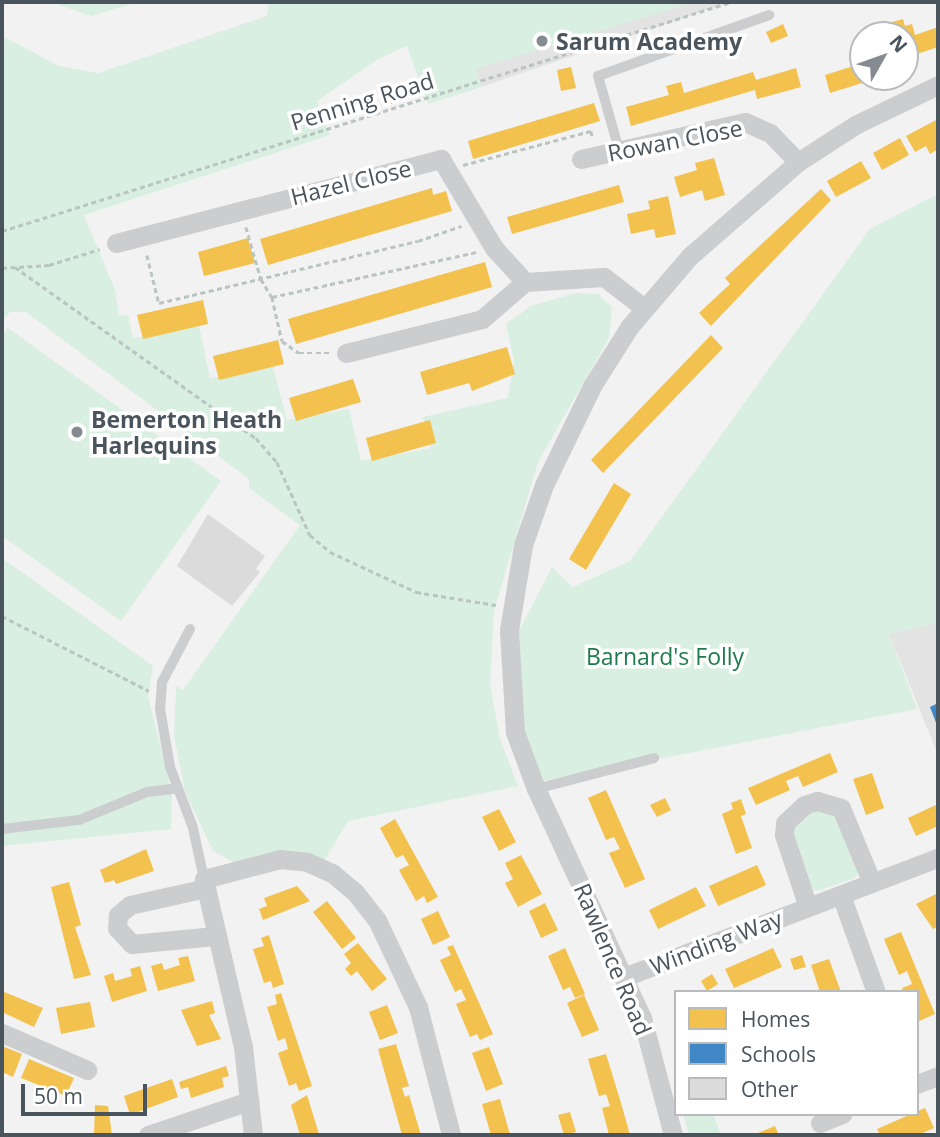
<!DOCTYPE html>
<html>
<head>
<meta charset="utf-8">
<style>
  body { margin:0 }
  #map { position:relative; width:940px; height:1137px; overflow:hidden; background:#f2f2f2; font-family:"Open Sans",sans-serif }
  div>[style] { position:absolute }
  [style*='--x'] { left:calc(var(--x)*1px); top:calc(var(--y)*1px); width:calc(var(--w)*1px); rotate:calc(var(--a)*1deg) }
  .education>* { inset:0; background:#e4e3e3 }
  .green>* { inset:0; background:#d8efe2 }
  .homes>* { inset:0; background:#f2c14e }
  .schools>* { inset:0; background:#3f88c5 }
  .building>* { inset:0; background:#dbdbdc }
  .path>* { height:2.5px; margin-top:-1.25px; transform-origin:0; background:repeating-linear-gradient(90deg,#bac5c2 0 5px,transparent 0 8.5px) }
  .lane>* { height:10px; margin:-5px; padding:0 5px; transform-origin:5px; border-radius:5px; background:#cccdcf }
  .street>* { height:19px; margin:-9.5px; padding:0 9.5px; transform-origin:9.5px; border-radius:9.5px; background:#cccdcf }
  .dots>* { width:19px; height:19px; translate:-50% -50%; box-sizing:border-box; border:4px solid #fff; border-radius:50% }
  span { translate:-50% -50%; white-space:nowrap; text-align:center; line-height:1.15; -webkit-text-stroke:7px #fff; paint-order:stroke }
  .poi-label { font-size:23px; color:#4a545d; font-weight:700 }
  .left { translate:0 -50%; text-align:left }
  .street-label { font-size:23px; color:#4a545d }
  .park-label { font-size:23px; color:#1e7b4d }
  .frame { position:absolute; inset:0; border:4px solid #4a545d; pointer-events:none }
  .legend { position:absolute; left:674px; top:990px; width:245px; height:126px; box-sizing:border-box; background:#fff; border:2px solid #b7bbbe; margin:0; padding:9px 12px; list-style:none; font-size:21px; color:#4a545d }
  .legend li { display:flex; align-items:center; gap:14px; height:35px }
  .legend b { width:35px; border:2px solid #b7bbbe }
  .north { position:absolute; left:849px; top:21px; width:70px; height:70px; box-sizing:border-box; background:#fff; border:2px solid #b7bbbe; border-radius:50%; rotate:50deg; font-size:19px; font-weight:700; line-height:28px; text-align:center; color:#4a545d }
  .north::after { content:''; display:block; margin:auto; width:24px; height:32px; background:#858b91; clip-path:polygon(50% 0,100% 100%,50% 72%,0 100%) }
  .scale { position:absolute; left:21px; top:1084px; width:126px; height:32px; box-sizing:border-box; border:4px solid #4a545d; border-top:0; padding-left:9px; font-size:21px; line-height:24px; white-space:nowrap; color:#4a545d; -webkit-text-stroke:5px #fff; paint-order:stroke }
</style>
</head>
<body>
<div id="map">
  <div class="education">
    <div style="clip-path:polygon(457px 2px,731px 2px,481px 87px)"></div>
    <div style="clip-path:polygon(938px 622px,938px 755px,889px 634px)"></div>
  </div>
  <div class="green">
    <div style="clip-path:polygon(51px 2px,138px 2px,91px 16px)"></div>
    <div style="clip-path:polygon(269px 2px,694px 2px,476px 69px,481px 87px,428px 104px,407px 46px,378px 59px,317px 101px,330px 135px,84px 215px,115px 290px,119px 316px,128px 315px,133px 338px,199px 326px,210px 378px,273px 367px,287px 420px,349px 409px,361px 461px,431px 448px,423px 417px,508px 398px,514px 361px,506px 324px,531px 306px,575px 293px,598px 294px,612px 307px,609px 338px,538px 462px,494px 611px,490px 684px,500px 739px,518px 786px,348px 821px,323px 863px,235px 863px,213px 851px,185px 791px,174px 736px,176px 686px,183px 690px,300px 525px,249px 488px,249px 479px,26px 312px,10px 312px,2px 321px,2px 36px,59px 66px,98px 73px,267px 16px)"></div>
    <div style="clip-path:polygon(938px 194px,938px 622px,889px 634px,917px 709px,543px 781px,523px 730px,518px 633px,552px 567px,573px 587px,630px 561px,870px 229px)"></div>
    <div style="clip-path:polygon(8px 328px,221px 481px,121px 621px,2px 536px,2px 337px)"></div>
    <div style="clip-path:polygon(2px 558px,153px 666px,148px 696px,172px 793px,171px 829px,2px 846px)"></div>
    <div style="clip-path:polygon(811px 809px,832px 811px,859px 872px,855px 878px,817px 891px,811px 888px,792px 836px,794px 824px)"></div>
    <div style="clip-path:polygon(683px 1114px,713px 1114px,721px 1135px,689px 1135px)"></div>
  </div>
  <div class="homes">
    <div style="clip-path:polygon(903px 19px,905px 26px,912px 24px,915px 35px,938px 27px,938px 47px,905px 58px,905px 35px,896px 35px,892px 22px)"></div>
    <div style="clip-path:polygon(783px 24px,788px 36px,771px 43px,766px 32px)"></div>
    <div style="clip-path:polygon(863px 63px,863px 77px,878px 78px,830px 93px,825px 75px)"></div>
    <div style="clip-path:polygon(571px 67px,576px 88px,561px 91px,557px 70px)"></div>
    <div style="clip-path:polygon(796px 68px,801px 87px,757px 99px,755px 90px,631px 126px,626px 107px,669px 95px,666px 86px,681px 82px,684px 93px,753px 72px,756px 80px)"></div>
    <div style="clip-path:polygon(393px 85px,396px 103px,382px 106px,379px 88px)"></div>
    <div style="clip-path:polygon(594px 103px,600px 121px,473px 159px,468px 141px)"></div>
    <div style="clip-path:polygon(938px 119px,938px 149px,930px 154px,926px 146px,915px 152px,906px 136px)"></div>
    <div style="clip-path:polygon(900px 138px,909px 155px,882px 170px,873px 153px)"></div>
    <div style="clip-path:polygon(714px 158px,725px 195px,705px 201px,702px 190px,680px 197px,674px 177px,697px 170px,695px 163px)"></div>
    <div style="clip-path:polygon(861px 161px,871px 178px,836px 197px,827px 181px)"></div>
    <div style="clip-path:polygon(619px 185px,624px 202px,512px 234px,507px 217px)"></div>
    <div style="clip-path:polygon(432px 188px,433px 195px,446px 191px,452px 211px,268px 265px,260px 239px)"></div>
    <div style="clip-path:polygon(821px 189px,831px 200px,711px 326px,699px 313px,730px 284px,725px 278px)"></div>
    <div style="clip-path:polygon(668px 196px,676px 234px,656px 238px,654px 229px,631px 234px,627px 214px,650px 209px,648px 201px)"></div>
    <div style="clip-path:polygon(248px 238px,255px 263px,204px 276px,198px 252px)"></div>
    <div style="clip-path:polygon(485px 262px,492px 287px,296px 344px,288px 319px)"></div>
    <div style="clip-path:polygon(203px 300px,208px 324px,143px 339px,137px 315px)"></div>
    <div style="clip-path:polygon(711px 335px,723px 348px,603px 473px,591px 460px)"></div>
    <div style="clip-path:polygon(278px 340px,284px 364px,219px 380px,213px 356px)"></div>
    <div style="clip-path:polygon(507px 347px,515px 374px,472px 391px,469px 383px,427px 395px,420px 372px)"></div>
    <div style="clip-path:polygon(353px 379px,361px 402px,296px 421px,289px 398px)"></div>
    <div style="clip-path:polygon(430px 420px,436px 443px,372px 461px,366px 438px)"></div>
    <div style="clip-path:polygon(614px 483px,631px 494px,586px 570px,569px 559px)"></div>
    <div style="clip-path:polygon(830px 753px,838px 772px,803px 787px,798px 776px,786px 781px,790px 790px,756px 805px,748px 788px)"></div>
    <div style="clip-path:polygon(872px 773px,884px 808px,866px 815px,853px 779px)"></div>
    <div style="clip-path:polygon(606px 790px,645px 879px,625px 888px,609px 853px,620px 849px,614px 837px,606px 840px,588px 798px)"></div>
    <div style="clip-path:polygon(665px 798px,671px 810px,657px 817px,650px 805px)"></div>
    <div style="clip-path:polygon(741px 799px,746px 814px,741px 816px,752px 848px,736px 854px,722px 814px,733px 809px,731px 803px)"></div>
    <div style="clip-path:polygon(938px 804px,938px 826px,916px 836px,908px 818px)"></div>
    <div style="clip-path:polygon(499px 809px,516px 842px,499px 851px,482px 817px)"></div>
    <div style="clip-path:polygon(395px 819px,438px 897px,427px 903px,424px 896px,416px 901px,399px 870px,409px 865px,403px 855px,396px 858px,380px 828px)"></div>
    <div style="clip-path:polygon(146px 849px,154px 871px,116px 884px,114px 880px,105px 883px,100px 870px)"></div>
    <div style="clip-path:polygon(521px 855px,542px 894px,518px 907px,505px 883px,513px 879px,505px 863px)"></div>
    <div style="clip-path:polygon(757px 865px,766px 885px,718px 906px,709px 886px)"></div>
    <div style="clip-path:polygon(69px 882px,81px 925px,75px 927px,91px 975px,74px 979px,51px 887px)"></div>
    <div style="clip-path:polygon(297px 886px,310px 901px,263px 920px,259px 909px,267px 906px,264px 898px)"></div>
    <div style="clip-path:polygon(696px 887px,706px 906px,658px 929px,649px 910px)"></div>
    <div style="clip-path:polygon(938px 893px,938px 927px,933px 929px,916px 904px)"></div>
    <div style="clip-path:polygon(327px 901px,356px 938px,342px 949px,313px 912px)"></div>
    <div style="clip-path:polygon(545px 903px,558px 930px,541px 938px,529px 911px)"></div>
    <div style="clip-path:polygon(438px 911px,450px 937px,433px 945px,421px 919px)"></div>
    <div style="clip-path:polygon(901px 932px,935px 1014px,917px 1022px,917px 992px,903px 992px,902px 988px,912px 984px,907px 971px,899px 975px,884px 939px)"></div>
    <div style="clip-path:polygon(269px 935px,284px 984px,273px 988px,271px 981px,264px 983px,253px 949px,264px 946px,261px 938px)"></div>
    <div style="clip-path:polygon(358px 943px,387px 979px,372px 991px,357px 971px,351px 976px,345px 969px,351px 963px,344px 954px)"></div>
    <div style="clip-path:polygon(453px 945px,493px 1034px,480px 1040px,477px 1034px,470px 1037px,456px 1004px,466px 1000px,461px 989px,455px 992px,440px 960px,451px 955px,447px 947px)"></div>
    <div style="clip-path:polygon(565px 948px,585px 994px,575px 998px,570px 987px,563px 990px,548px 956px)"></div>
    <div style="clip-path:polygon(773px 948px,782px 967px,734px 988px,725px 969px)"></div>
    <div style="clip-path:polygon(802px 955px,806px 967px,794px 970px,790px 959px)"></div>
    <div style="clip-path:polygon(188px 956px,195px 981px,158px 991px,151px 966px,162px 963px,164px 970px,180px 965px,178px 958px)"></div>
    <div style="clip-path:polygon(829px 959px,841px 992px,820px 992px,811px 965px)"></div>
    <div style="clip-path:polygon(140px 966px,147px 991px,112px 1002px,104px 976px,113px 973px,115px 981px,132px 976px,130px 969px)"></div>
    <div style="clip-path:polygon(712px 974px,718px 984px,707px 991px,701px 981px)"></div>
    <div style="clip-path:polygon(2px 991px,43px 1008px,34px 1027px,2px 1012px)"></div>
    <div style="clip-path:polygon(281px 993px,312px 1086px,299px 1091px,296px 1083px,289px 1086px,278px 1053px,288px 1049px,285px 1038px,278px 1041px,267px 1007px,277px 1004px,275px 995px)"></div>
    <div style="clip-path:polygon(584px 995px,599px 1030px,582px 1037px,567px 1003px)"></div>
    <div style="clip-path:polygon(212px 1001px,215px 1013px,209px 1015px,221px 1039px,197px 1046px,181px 1010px)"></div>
    <div style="clip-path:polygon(90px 1002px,95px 1027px,61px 1034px,56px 1008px)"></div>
    <div style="clip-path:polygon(387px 1005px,398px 1033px,380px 1040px,369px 1012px)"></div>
    <div style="clip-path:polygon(396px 1044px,409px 1086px,402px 1088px,405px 1097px,409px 1095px,421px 1135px,402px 1135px,378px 1049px)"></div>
    <div style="clip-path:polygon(2px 1046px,22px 1054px,13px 1077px,2px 1072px)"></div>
    <div style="clip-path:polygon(489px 1047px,503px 1084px,486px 1091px,472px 1053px)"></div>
    <div style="clip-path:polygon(606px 1054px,621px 1103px,630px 1135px,609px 1135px,602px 1108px,610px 1106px,606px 1094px,599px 1096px,588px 1059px)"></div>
    <div style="clip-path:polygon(29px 1059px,74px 1078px,66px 1096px,21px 1078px)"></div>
    <div style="clip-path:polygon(226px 1066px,229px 1076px,222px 1078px,224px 1087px,191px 1098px,188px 1087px,181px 1089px,179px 1082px)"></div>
    <div style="clip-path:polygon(172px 1079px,178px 1097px,130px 1115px,124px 1096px)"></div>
    <div style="clip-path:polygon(307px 1095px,319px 1134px,316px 1135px,300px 1135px,291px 1105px)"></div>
    <div style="clip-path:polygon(500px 1099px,510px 1135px,491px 1135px,482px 1104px)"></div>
    <div style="clip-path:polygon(95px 1105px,108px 1106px,112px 1135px,94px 1135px)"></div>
    <div style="clip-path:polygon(925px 1108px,934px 1128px,918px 1135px,880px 1135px,877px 1129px)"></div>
    <div style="clip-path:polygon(570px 1112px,576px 1132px,564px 1135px,558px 1115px)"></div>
    <div style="clip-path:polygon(775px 1126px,779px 1135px,753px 1135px)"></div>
  </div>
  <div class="schools">
    <div style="clip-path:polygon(938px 703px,938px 728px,930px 707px)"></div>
  </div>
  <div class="building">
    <div style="clip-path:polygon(208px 514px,265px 556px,256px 569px,260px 572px,232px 606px,177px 566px)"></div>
  </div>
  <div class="path">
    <div style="--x:463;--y:165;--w:132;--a:-14.9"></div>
    <div style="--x:591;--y:131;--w:8;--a:76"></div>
    <div style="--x:246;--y:227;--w:54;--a:73.9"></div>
    <div style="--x:261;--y:279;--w:21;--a:59"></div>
    <div style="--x:272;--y:297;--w:45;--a:77.2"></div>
    <div style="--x:282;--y:341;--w:21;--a:35"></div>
    <div style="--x:299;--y:353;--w:30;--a:0"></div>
    <div style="--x:2;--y:231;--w:764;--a:-17.44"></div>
    <div style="--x:147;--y:255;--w:49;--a:76"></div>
    <div style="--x:159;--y:303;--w:266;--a:-13.5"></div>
    <div style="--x:418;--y:241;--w:46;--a:-19.2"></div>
    <div style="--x:15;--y:267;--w:296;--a:35.4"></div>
    <div style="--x:256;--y:438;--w:32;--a:49"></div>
    <div style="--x:277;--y:462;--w:80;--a:65.7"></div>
    <div style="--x:310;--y:535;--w:26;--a:40"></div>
    <div style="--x:330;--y:552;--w:95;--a:24.9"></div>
    <div style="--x:416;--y:592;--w:81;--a:9.2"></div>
    <div style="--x:2;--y:268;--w:47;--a:-3.7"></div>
    <div style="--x:49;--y:265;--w:53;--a:-17.4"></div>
    <div style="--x:272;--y:297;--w:210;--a:-12.4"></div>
    <div style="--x:2;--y:616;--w:165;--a:27"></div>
  </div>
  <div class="lane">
    <div style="--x:619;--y:150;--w:77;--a:-105.8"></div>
    <div style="--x:598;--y:76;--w:182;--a:-19.6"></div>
    <div style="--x:190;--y:629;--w:60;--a:117.8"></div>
    <div style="--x:162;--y:682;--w:27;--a:94"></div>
    <div style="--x:160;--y:709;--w:59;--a:80.2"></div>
    <div style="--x:170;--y:767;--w:65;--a:69.3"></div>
    <div style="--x:193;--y:828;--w:52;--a:77.8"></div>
    <div style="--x:536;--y:789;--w:122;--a:-14.7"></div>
    <div style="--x:2;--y:829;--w:78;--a:-6.7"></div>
    <div style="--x:79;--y:820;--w:74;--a:-22.4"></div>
    <div style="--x:147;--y:792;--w:31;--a:-7"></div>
  </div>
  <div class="street">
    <div style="--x:581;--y:159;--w:168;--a:-12.7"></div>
    <div style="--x:745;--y:122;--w:27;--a:24"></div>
    <div style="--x:770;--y:133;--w:40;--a:46"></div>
    <div style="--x:116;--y:243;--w:336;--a:-14.5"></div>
    <div style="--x:441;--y:159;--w:104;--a:59.2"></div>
    <div style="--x:494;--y:248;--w:46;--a:47.6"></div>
    <div style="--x:346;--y:353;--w:140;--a:-14"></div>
    <div style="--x:482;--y:319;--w:57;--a:-40.7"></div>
    <div style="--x:525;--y:282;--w:79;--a:-3.6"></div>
    <div style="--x:604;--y:277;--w:51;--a:37.8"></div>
    <div style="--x:206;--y:888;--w:78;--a:167.4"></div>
    <div style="--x:130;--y:905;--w:16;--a:140"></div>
    <div style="--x:118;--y:915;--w:13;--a:94"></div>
    <div style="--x:117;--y:928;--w:22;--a:47"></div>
    <div style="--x:132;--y:944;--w:83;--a:-5.5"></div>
    <div style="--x:841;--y:895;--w:103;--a:70.2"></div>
    <div style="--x:808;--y:907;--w:76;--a:-108.4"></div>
    <div style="--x:784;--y:835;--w:12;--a:-85"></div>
    <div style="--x:785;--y:823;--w:26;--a:-43"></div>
    <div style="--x:804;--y:805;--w:14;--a:-17"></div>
    <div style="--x:817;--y:801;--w:25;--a:16"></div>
    <div style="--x:841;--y:808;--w:81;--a:67.5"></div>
    <div style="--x:624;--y:977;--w:336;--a:-20.8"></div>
    <div style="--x:2;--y:1033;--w:93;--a:23.5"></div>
    <div style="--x:917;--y:1084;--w:22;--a:-21"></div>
    <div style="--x:820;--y:1123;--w:24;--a:-22"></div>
    <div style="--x:148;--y:1135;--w:107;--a:-18.6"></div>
    <div style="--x:253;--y:1135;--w:89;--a:-96.5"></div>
    <div style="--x:243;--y:1047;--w:172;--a:-103.1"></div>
    <div style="--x:204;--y:879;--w:79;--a:-14.7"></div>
    <div style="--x:280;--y:859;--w:27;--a:6"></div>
    <div style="--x:307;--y:862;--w:27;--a:24"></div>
    <div style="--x:332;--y:873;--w:30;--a:40"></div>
    <div style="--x:355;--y:892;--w:36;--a:52"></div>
    <div style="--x:377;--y:920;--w:96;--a:64.8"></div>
    <div style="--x:418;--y:1007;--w:132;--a:75.5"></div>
    <div style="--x:673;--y:1135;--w:121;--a:-104.8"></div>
    <div style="--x:642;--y:1018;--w:252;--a:-114.8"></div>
    <div style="--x:536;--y:789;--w:61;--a:-110.2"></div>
    <div style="--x:515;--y:732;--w:102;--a:-93.4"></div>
    <div style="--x:509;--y:630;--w:86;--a:-80.6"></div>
    <div style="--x:523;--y:545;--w:64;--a:-70.7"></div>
    <div style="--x:544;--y:485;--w:110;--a:-64.1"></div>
    <div style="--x:592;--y:386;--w:71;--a:-57.7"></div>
    <div style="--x:630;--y:326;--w:92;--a:-49.4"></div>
    <div style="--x:690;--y:256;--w:143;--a:-41"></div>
    <div style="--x:798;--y:162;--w:70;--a:-32.8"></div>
    <div style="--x:857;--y:124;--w:90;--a:-25.7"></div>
  </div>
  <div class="dots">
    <div style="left:542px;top:41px;background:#858b91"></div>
    <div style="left:77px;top:432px;background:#858b91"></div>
  </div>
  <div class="poi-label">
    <span class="left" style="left:556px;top:41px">Sarum Academy</span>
    <span class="left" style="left:91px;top:432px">Bemerton Heath<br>Harlequins</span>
  </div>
  <div class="street-label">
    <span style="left:362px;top:101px;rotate:-17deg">Penning Road</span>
    <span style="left:675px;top:140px;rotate:-11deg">Rowan Close</span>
    <span style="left:351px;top:182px;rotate:-14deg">Hazel Close</span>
    <span style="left:716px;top:942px;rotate:-21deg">Winding Way</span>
    <span style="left:613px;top:959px;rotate:67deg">Rawlence Road</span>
  </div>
  <div class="park-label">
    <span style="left:665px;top:656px">Barnard's Folly</span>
  </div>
  <div class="frame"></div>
  <ul class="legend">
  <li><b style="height:19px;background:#f2c14e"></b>Homes</li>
  <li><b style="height:19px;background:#3f88c5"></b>Schools</li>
  <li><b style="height:19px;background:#dbdbdc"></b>Other</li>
  </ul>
  <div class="north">N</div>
  <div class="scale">50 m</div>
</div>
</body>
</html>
